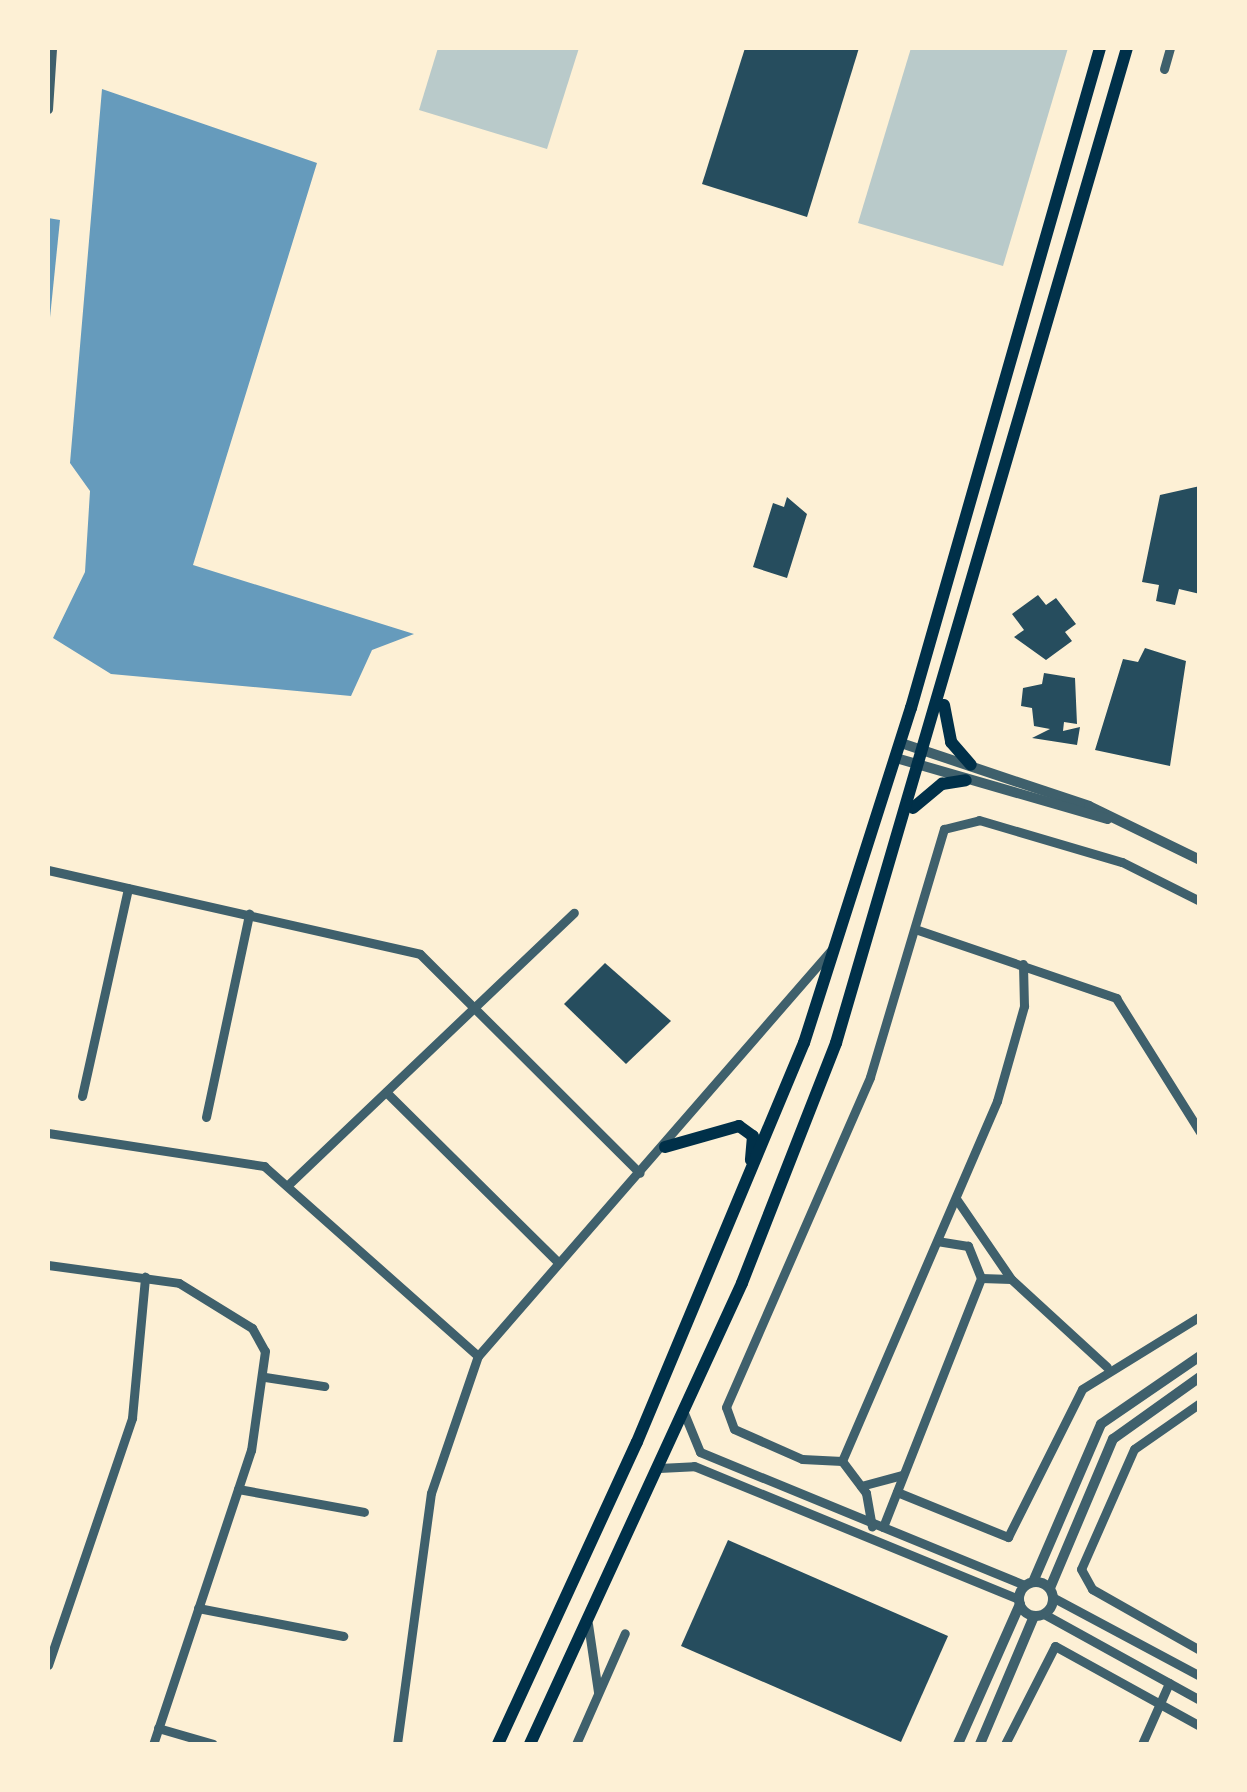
<!DOCTYPE html>
<html>
<head>
<meta charset="utf-8">
<style>
  body { margin:0 }
  #map { position:relative; width:1247px; height:1792px; overflow:hidden; background:#fdf0d5; font-family:"Fira Sans Condensed",sans-serif }
  div>[style] { position:absolute }
  [style*='--x'] { left:calc(var(--x)*1px); top:calc(var(--y)*1px); width:calc(var(--w)*1px); rotate:calc(var(--a)*1deg) }
  .green>* { inset:0; background:#b9caca }
  .water>* { inset:0; background:#669bbc }
  .building>* { inset:0; background:#264d5e }
  .minor>* { height:9px; margin:-4.5px; padding:0 4.5px; transform-origin:4.5px; border-radius:4.5px; background:#3f606c }
  .tertiary>* { height:10px; margin:-5px; padding:0 5px; transform-origin:5px; border-radius:5px; background:#3f606c }
  .tertiary>.ring { margin:-5px; padding:0; box-sizing:content-box; background:none; border:10px solid #3f606c; border-radius:50% }
  .primary>* { height:12px; margin:-6px; padding:0 6px; transform-origin:6px; border-radius:6px; background:#003049 }
  span { translate:-50% -50%; white-space:nowrap; text-align:center; line-height:1.15; -webkit-text-stroke:10px #fdf0d5; paint-order:stroke }
  .frame { position:absolute; inset:0; border:50px solid #fdf0d5; pointer-events:none }
</style>
</head>
<body>
<div id="map">
  <div class="green">
    <div style="clip-path:polygon(438px 48px,579px 48px,547px 149px,419px 110px)"></div>
    <div style="clip-path:polygon(911px 48px,1068px 48px,1003px 266px,858px 223px)"></div>
  </div>
  <div class="water">
    <div style="clip-path:polygon(102px 89px,317px 163px,193px 565px,414px 634px,372px 650px,351px 696px,111px 674px,53px 638px,85px 572px,90px 491px,70px 463px)"></div>
    <div style="clip-path:polygon(48px 218px,60px 220px,48px 337px)"></div>
  </div>
  <div class="building">
    <div style="clip-path:polygon(745px 48px,859px 48px,807px 217px,702px 184px)"></div>
    <div style="clip-path:polygon(1200px 486px,1200px 594px,1179px 589px,1175px 605px,1156px 601px,1159px 585px,1142px 582px,1160px 495px)"></div>
    <div style="clip-path:polygon(787px 497px,807px 514px,787px 578px,753px 567px,773px 503px,784px 507px)"></div>
    <div style="clip-path:polygon(1038px 595px,1046px 605px,1056px 598px,1076px 624px,1065px 632px,1072px 641px,1046px 660px,1014px 637px,1024px 630px,1012px 614px)"></div>
    <div style="clip-path:polygon(1145px 648px,1186px 661px,1170px 766px,1095px 750px,1123px 659px,1138px 662px)"></div>
    <div style="clip-path:polygon(1044px 673px,1075px 678px,1077px 724px,1064px 722px,1063px 731px,1080px 727px,1077px 745px,1032px 738px,1050px 729px,1034px 726px,1032px 708px,1021px 706px,1023px 688px,1042px 684px)"></div>
    <div style="clip-path:polygon(605px 963px,671px 1021px,626px 1064px,564px 1004px)"></div>
    <div style="clip-path:polygon(728px 1540px,948px 1636px,901px 1742px,681px 1646px)"></div>
  </div>
  <div class="minor">
    <div style="--x:1164;--y:69;--w:22;--a:-74"></div>
    <div style="--x:48;--y:109;--w:61;--a:-86.2"></div>
    <div style="--x:48;--y:870;--w:381;--a:12.7"></div>
    <div style="--x:420;--y:954;--w:310;--a:44.9"></div>
    <div style="--x:915;--y:929;--w:213;--a:18.9"></div>
    <div style="--x:1116;--y:998;--w:158;--a:57.9"></div>
    <div style="--x:386;--y:1092;--w:242;--a:44.7"></div>
    <div style="--x:82;--y:1096;--w:213;--a:-77.5"></div>
    <div style="--x:206;--y:1117;--w:208;--a:-78"></div>
    <div style="--x:48;--y:1133;--w:219;--a:8.7"></div>
    <div style="--x:264;--y:1166;--w:286;--a:41.6"></div>
    <div style="--x:290;--y:1183;--w:392;--a:-43.6"></div>
    <div style="--x:957;--y:1200;--w:96;--a:55.6"></div>
    <div style="--x:1011;--y:1279;--w:130;--a:42.5"></div>
    <div style="--x:48;--y:1265;--w:132;--a:7.8"></div>
    <div style="--x:179;--y:1283;--w:86;--a:31.7"></div>
    <div style="--x:252;--y:1328;--w:26;--a:61"></div>
    <div style="--x:265;--y:1351;--w:100;--a:98"></div>
    <div style="--x:251;--y:1450;--w:310;--a:108.4"></div>
    <div style="--x:981;--y:1278;--w:30;--a:2"></div>
    <div style="--x:265;--y:1377;--w:60;--a:8.7"></div>
    <div style="--x:1200;--y:1403;--w:80;--a:145.1"></div>
    <div style="--x:1134;--y:1449;--w:131;--a:113.8"></div>
    <div style="--x:1081;--y:1569;--w:23;--a:61"></div>
    <div style="--x:1092;--y:1589;--w:124;--a:29.5"></div>
    <div style="--x:684;--y:1413;--w:42;--a:67.7"></div>
    <div style="--x:700;--y:1452;--w:351;--a:22.3"></div>
    <div style="--x:842;--y:1461;--w:40;--a:-177.1"></div>
    <div style="--x:802;--y:1459;--w:74;--a:-156.2"></div>
    <div style="--x:734;--y:1429;--w:23;--a:-110"></div>
    <div style="--x:726;--y:1407;--w:360;--a:-66.4"></div>
    <div style="--x:870;--y:1077;--w:259;--a:-73.4"></div>
    <div style="--x:944;--y:829;--w:36;--a:-14"></div>
    <div style="--x:979;--y:820;--w:149;--a:16.4"></div>
    <div style="--x:1122;--y:862;--w:87;--a:26.6"></div>
    <div style="--x:842;--y:1461;--w:392;--a:-66.7"></div>
    <div style="--x:997;--y:1101;--w:99;--a:-74.1"></div>
    <div style="--x:1024;--y:1006;--w:42;--a:-91.4"></div>
    <div style="--x:842;--y:1461;--w:40;--a:53"></div>
    <div style="--x:866;--y:1493;--w:34;--a:80"></div>
    <div style="--x:659;--y:1468;--w:35;--a:-3"></div>
    <div style="--x:694;--y:1466;--w:351;--a:22.3"></div>
    <div style="--x:861;--y:1486;--w:42;--a:-15"></div>
    <div style="--x:238;--y:1489;--w:128;--a:10.3"></div>
    <div style="--x:897;--y:1492;--w:120;--a:22.1"></div>
    <div style="--x:1008;--y:1537;--w:165;--a:-63.4"></div>
    <div style="--x:1082;--y:1389;--w:139;--a:-31.7"></div>
    <div style="--x:883;--y:1527;--w:268;--a:-68.5"></div>
    <div style="--x:981;--y:1278;--w:35;--a:-112"></div>
    <div style="--x:968;--y:1246;--w:30;--a:-171"></div>
    <div style="--x:1054;--y:1598;--w:166;--a:28.1"></div>
    <div style="--x:198;--y:1608;--w:148;--a:10.9"></div>
    <div style="--x:1044;--y:1614;--w:178;--a:28.9"></div>
    <div style="--x:588;--y:1624;--w:69;--a:81.6"></div>
    <div style="--x:48;--y:1665;--w:261;--a:-71.2"></div>
    <div style="--x:132;--y:1418;--w:142;--a:-84.7"></div>
    <div style="--x:158;--y:1728;--w:57;--a:16.2"></div>
    <div style="--x:397;--y:1744;--w:253;--a:-82.3"></div>
    <div style="--x:431;--y:1493;--w:145;--a:-71.1"></div>
    <div style="--x:478;--y:1356;--w:539;--a:-48.98"></div>
    <div style="--x:576;--y:1744;--w:121;--a:-66.2"></div>
    <div style="--x:1005;--y:1744;--w:110;--a:-63"></div>
    <div style="--x:1055;--y:1646;--w:166;--a:28.9"></div>
    <div style="--x:1142;--y:1744;--w:67;--a:-66.1"></div>
  </div>
  <div class="tertiary">
    <div style="--x:901;--y:743;--w:198;--a:18.5"></div>
    <div style="--x:1089;--y:806;--w:123;--a:25.9"></div>
    <div style="--x:896;--y:758;--w:220;--a:16.1"></div>
    <div class="ring" style="left:1019px;top:1582px;width:24px;height:24px"></div>
    <div style="--x:1033;--y:1582;--w:172;--a:-66.7"></div>
    <div style="--x:1101;--y:1424;--w:120;--a:-34.5"></div>
    <div style="--x:1050;--y:1588;--w:162;--a:-67.1"></div>
    <div style="--x:1113;--y:1439;--w:107;--a:-35.5"></div>
    <div style="--x:958;--y:1744;--w:153;--a:-66.1"></div>
    <div style="--x:980;--y:1744;--w:139;--a:-67.1"></div>
  </div>
  <div class="primary">
    <div style="--x:944;--y:705;--w:38;--a:79"></div>
    <div style="--x:951;--y:742;--w:30;--a:49"></div>
    <div style="--x:913;--y:808;--w:38;--a:-40"></div>
    <div style="--x:942;--y:784;--w:24;--a:-9"></div>
    <div style="--x:665;--y:1147;--w:77;--a:-15.8"></div>
    <div style="--x:739;--y:1126;--w:17;--a:36"></div>
    <div style="--x:753;--y:1136;--w:24;--a:95"></div>
    <div style="--x:498;--y:1744;--w:332;--a:-65.3"></div>
    <div style="--x:637;--y:1442;--w:433;--a:-67.3"></div>
    <div style="--x:804;--y:1043;--w:352;--a:-72.3"></div>
    <div style="--x:911;--y:708;--w:687;--a:-74.02"></div>
    <div style="--x:530;--y:1744;--w:507;--a:-65.3"></div>
    <div style="--x:742;--y:1283;--w:258;--a:-68.6"></div>
    <div style="--x:836;--y:1043;--w:1037;--a:-73.7"></div>
  </div>
  <div class="frame"></div>
</div>
</body>
</html>
